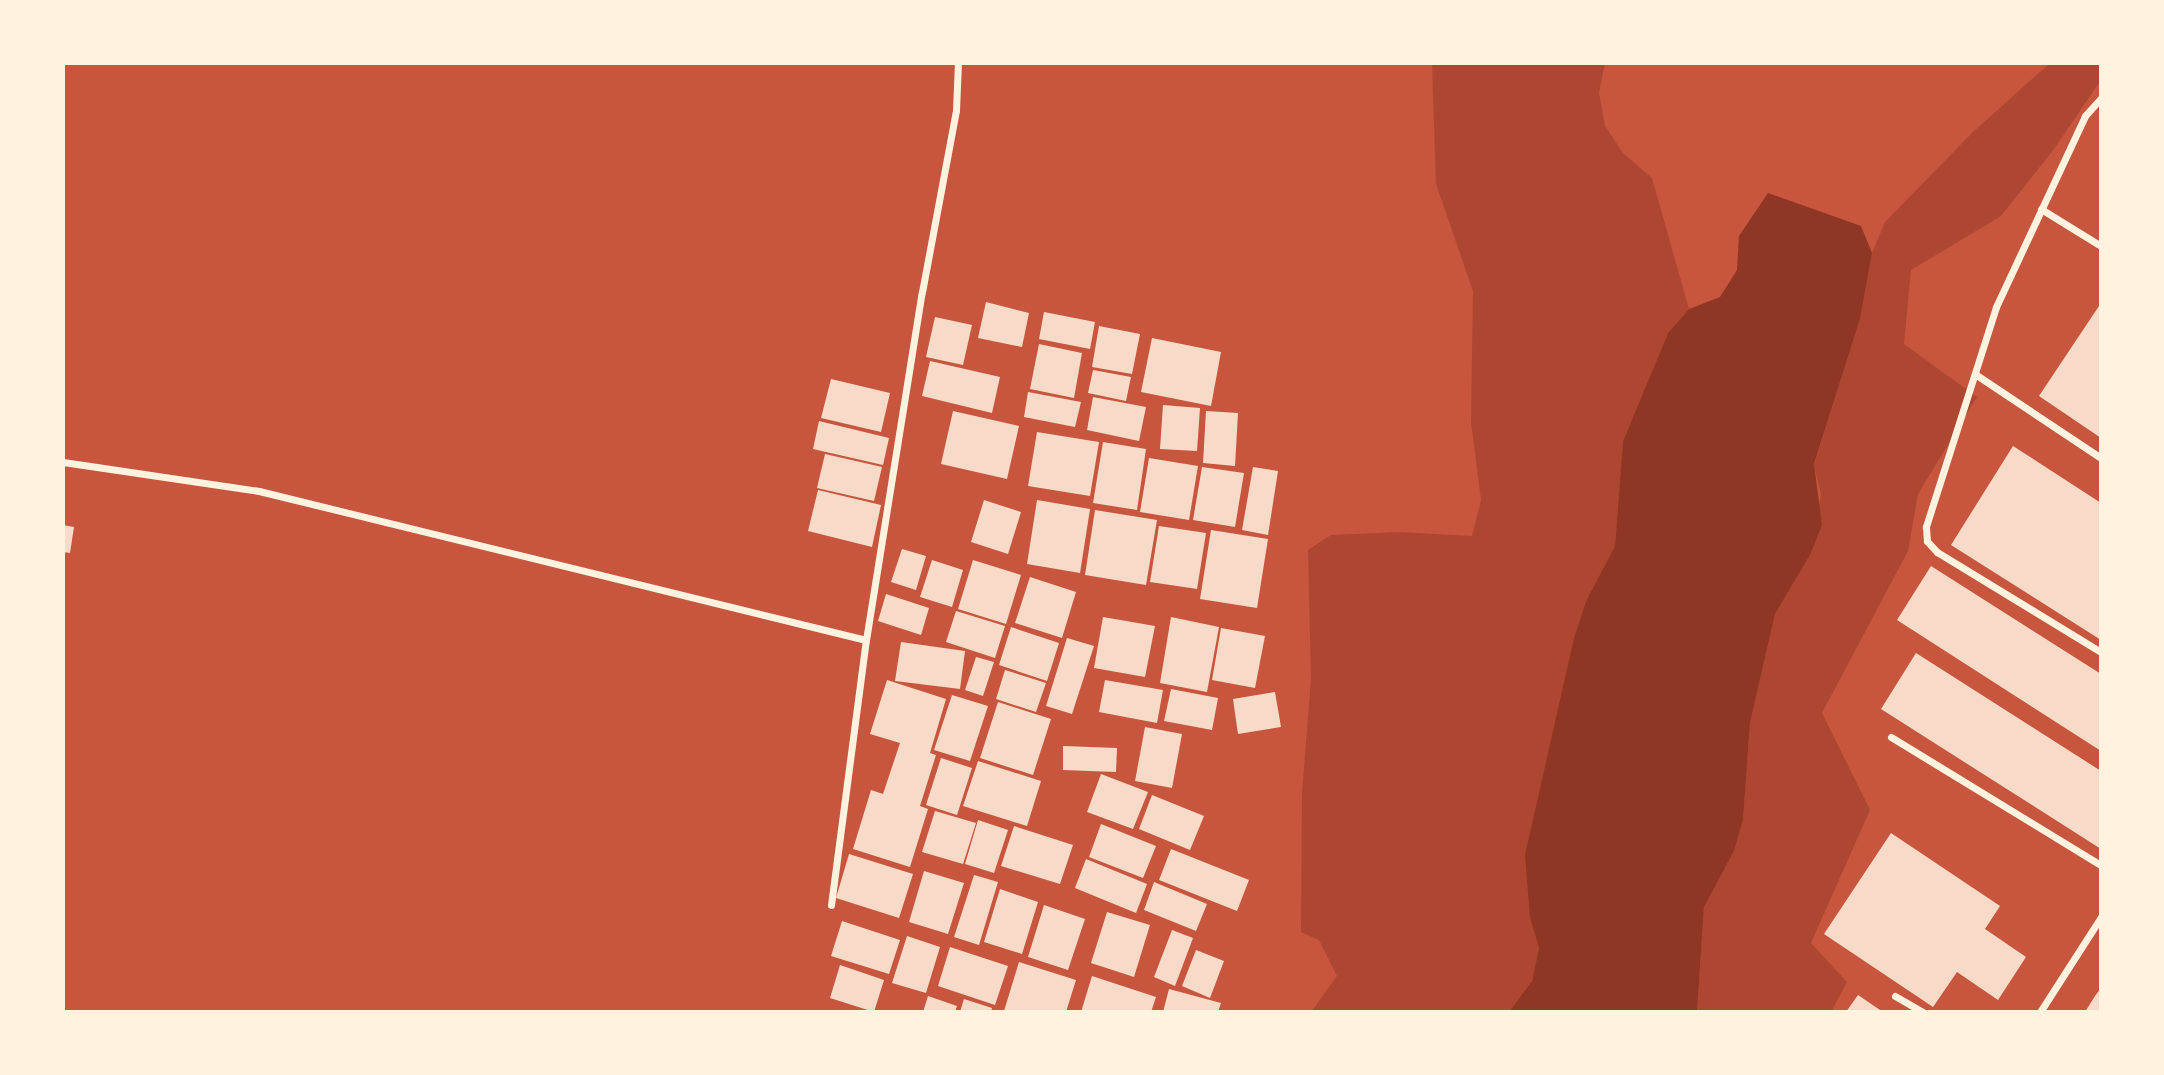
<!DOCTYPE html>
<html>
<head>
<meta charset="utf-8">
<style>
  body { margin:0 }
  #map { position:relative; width:2164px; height:1075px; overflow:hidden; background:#c8553d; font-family:"Fira Sans",sans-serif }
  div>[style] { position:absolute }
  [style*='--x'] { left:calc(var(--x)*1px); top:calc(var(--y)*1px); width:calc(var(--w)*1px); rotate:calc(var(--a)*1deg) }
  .green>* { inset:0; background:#ae4732 }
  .water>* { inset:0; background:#8f3625 }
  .building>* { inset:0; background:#f7dbc8 }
  .minor>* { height:7px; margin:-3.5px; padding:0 3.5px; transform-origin:3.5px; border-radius:3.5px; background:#fff3e0 }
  span { translate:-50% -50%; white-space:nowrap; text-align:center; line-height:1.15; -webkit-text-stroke:6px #fff3e0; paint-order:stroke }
  .frame { position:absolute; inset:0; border:65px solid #fff3e0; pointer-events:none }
</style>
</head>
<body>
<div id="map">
  <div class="green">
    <div style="clip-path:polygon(1432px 63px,1605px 63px,1599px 93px,1605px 126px,1623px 153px,1652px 178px,1689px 309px,1668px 333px,1623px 441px,1615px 546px,1586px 601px,1574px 638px,1530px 918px,1539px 948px,1532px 981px,1509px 1012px,1311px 1012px,1337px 976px,1319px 940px,1301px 932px,1302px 793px,1311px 679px,1308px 550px,1331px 535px,1400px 532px,1472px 536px,1481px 500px,1471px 422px,1473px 291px,1436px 184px)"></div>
    <div style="clip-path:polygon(2050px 63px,2101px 63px,2101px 80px,2054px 149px,2001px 216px,1911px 270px,1904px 344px,1977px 397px,1918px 494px,1908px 551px,1822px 713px,1870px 810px,1811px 943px,1847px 982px,1831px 1012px,1697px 1012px,1704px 907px,1734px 851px,1743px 820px,1750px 723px,1775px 614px,1810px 555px,1821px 494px,1814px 465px,1860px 319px,1872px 253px,1885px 222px,1973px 132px)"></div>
  </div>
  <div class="water">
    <div style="clip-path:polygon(1768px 193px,1861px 226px,1872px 253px,1860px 319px,1814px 464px,1822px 525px,1810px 555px,1775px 614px,1750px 723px,1743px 820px,1734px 851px,1704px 907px,1697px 1012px,1509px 1012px,1532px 981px,1539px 948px,1530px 918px,1525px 855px,1574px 638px,1586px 601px,1615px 546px,1623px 441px,1668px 333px,1689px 309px,1720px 297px,1737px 270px,1739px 236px)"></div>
  </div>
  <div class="building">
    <div style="clip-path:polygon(986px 302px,1029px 313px,1022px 347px,978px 338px)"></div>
    <div style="clip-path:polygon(2101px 303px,2101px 438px,2039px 396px)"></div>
    <div style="clip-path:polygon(1044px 312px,1095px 322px,1090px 349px,1039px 339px)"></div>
    <div style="clip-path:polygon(935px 317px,972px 325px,963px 365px,926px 357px)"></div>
    <div style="clip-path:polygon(1099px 326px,1140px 334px,1132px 374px,1092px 367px)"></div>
    <div style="clip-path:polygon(1152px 338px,1221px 352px,1211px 406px,1141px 392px)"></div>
    <div style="clip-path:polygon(1039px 344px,1082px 353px,1074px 398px,1030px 389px)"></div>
    <div style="clip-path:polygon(930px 361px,1000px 377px,992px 413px,922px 396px)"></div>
    <div style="clip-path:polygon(1093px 370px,1131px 377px,1126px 401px,1088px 393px)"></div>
    <div style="clip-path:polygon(831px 379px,890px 393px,881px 432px,821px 418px)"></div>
    <div style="clip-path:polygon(1028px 392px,1081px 402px,1075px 427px,1024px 417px)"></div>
    <div style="clip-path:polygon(1093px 397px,1146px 407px,1139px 441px,1087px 430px)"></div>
    <div style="clip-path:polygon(1163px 405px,1200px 408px,1197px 451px,1160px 449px)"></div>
    <div style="clip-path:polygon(953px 411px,1019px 426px,1007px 479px,941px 464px)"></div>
    <div style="clip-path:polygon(1206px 411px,1238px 413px,1235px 466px,1203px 463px)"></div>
    <div style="clip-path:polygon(819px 421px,889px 438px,883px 465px,813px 449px)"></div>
    <div style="clip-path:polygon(1037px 432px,1099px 442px,1090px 496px,1028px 486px)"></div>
    <div style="clip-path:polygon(1103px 442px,1146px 449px,1137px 510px,1093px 503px)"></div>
    <div style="clip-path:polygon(2013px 446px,2101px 503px,2101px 640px,1951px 545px)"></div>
    <div style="clip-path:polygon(825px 454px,882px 467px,874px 501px,817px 488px)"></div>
    <div style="clip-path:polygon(1149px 458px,1198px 466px,1189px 520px,1140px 512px)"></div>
    <div style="clip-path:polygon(1202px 467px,1244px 473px,1235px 527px,1193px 520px)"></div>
    <div style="clip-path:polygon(1253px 467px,1278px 471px,1268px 535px,1242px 530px)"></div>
    <div style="clip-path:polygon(818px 490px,881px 505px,872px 547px,808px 531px)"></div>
    <div style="clip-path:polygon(984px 500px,1021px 512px,1008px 554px,971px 542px)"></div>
    <div style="clip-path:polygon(1037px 500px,1090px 509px,1080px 573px,1027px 564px)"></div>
    <div style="clip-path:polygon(1095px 510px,1157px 520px,1146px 585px,1085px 575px)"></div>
    <div style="clip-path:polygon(63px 525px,74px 527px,70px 553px,63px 552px)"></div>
    <div style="clip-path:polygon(1159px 526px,1206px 533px,1197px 589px,1150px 582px)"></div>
    <div style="clip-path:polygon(1211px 530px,1268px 539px,1257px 608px,1200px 599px)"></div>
    <div style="clip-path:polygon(902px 549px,926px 556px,916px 590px,891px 582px)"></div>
    <div style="clip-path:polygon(932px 560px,963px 570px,952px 607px,920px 597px)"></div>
    <div style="clip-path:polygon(973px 560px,1021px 575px,1006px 624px,958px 609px)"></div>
    <div style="clip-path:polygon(1931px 566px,2101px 674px,2101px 751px,1897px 620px)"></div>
    <div style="clip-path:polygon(1030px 577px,1076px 592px,1062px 638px,1015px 623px)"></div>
    <div style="clip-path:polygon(886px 594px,929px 608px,921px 635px,878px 621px)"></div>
    <div style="clip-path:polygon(956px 611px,1005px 626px,995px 658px,946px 642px)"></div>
    <div style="clip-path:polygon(1103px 617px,1155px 626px,1145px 677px,1094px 668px)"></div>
    <div style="clip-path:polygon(1171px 617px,1219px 627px,1207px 692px,1160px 683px)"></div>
    <div style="clip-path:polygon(1011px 627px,1059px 643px,1047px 681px,999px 665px)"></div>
    <div style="clip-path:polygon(1221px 628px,1265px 636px,1255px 688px,1212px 680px)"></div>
    <div style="clip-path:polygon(1067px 638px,1094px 646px,1072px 714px,1046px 706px)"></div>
    <div style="clip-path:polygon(901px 642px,965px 651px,960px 689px,895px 681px)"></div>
    <div style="clip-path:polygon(1916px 653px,2101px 771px,2101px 849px,1881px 709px)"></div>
    <div style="clip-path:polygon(976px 657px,994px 662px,983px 696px,965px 690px)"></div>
    <div style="clip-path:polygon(1005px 670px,1046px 683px,1036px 712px,996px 699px)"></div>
    <div style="clip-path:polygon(887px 680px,946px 699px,930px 753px,936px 755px,920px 806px,928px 809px,910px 867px,853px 849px,871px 790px,883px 794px,900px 743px,870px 734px)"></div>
    <div style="clip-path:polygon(1105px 680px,1163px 690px,1157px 723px,1099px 712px)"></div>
    <div style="clip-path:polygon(1171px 689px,1218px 698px,1212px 730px,1164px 721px)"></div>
    <div style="clip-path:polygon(1275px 692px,1281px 727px,1238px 734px,1233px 699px)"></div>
    <div style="clip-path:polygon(952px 695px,988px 706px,970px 761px,934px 750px)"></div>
    <div style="clip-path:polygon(998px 702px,1051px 719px,1033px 775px,980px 758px)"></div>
    <div style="clip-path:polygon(1145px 727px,1182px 734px,1172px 788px,1135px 781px)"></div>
    <div style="clip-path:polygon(1063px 746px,1117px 748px,1116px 772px,1063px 770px)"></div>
    <div style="clip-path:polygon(941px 758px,972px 768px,957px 815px,926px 805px)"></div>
    <div style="clip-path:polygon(978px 761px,1041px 781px,1027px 826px,963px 806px)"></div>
    <div style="clip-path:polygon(1101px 774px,1148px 792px,1133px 829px,1087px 812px)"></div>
    <div style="clip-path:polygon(1152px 795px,1204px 816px,1190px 850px,1139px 829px)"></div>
    <div style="clip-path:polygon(935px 811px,976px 823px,963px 864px,922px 852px)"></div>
    <div style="clip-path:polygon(978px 820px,1008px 830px,994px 873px,965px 864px)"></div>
    <div style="clip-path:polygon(1101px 824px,1156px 846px,1143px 878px,1089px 857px)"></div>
    <div style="clip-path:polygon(1014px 826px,1073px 845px,1060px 884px,1001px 866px)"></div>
    <div style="clip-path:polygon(1891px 833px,2000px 906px,1985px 929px,2026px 957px,1998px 1000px,1957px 972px,1933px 1007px,1824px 934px)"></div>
    <div style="clip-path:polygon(1171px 849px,1249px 880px,1237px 911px,1159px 880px)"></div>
    <div style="clip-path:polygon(849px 854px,913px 874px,899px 918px,836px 898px)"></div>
    <div style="clip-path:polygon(1086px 859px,1147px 884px,1136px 913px,1075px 888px)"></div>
    <div style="clip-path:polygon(924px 871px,964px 883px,948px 934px,909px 922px)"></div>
    <div style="clip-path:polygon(974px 875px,998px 882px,979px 945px,954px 937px)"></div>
    <div style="clip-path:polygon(1154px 882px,1207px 904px,1196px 931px,1144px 910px)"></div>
    <div style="clip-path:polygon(1000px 889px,1038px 902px,1022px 954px,984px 942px)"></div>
    <div style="clip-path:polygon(1044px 905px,1085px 919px,1068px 970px,1028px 957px)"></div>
    <div style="clip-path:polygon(1107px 912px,1150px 925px,1134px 977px,1091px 963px)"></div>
    <div style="clip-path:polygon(842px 921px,900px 940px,889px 974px,831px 956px)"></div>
    <div style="clip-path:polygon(1172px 930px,1193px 938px,1175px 986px,1154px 977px)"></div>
    <div style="clip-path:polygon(907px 936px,940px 947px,926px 993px,892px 983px)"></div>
    <div style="clip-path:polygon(950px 947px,1008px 966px,995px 1005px,938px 986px)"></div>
    <div style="clip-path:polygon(1196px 950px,1224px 961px,1210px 998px,1182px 986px)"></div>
    <div style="clip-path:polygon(1019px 962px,1076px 980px,1066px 1012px,1004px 1011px)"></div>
    <div style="clip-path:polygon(840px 965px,884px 980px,874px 1012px,830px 998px)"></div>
    <div style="clip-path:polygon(1092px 976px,1156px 997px,1151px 1012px,1081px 1012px)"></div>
    <div style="clip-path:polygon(2101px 988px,2101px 1012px,2085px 1012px,2095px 996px)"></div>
    <div style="clip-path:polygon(1169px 989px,1221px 1003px,1218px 1012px,1163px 1012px)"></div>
    <div style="clip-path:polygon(1858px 995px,1883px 1012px,1846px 1012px)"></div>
    <div style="clip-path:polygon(928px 996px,957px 1006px,955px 1012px,923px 1012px)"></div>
    <div style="clip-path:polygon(964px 999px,992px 1008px,991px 1012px,960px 1012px)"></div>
  </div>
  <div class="minor">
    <div style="--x:2101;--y:98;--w:24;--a:132"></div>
    <div style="--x:2085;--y:116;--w:211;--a:115"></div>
    <div style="--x:1996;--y:307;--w:231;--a:107.7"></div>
    <div style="--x:1926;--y:527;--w:14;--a:86"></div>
    <div style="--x:1927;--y:541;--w:15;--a:48"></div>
    <div style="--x:1937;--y:552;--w:192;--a:31.4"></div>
    <div style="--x:2041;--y:209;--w:70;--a:31.7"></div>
    <div style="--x:1975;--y:374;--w:151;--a:33.7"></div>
    <div style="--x:63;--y:462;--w:198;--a:8.4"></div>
    <div style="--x:259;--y:491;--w:625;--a:13.79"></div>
    <div style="--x:1891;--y:737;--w:246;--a:31.4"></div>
    <div style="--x:831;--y:905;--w:267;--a:-82.5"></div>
    <div style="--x:866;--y:640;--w:352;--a:-80.9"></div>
    <div style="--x:922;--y:292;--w:185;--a:-79.4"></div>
    <div style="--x:956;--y:110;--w:47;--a:-87.6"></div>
    <div style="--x:1895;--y:996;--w:32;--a:30"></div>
    <div style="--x:2040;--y:1012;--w:113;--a:-57.3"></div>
  </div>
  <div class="frame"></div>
</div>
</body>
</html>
